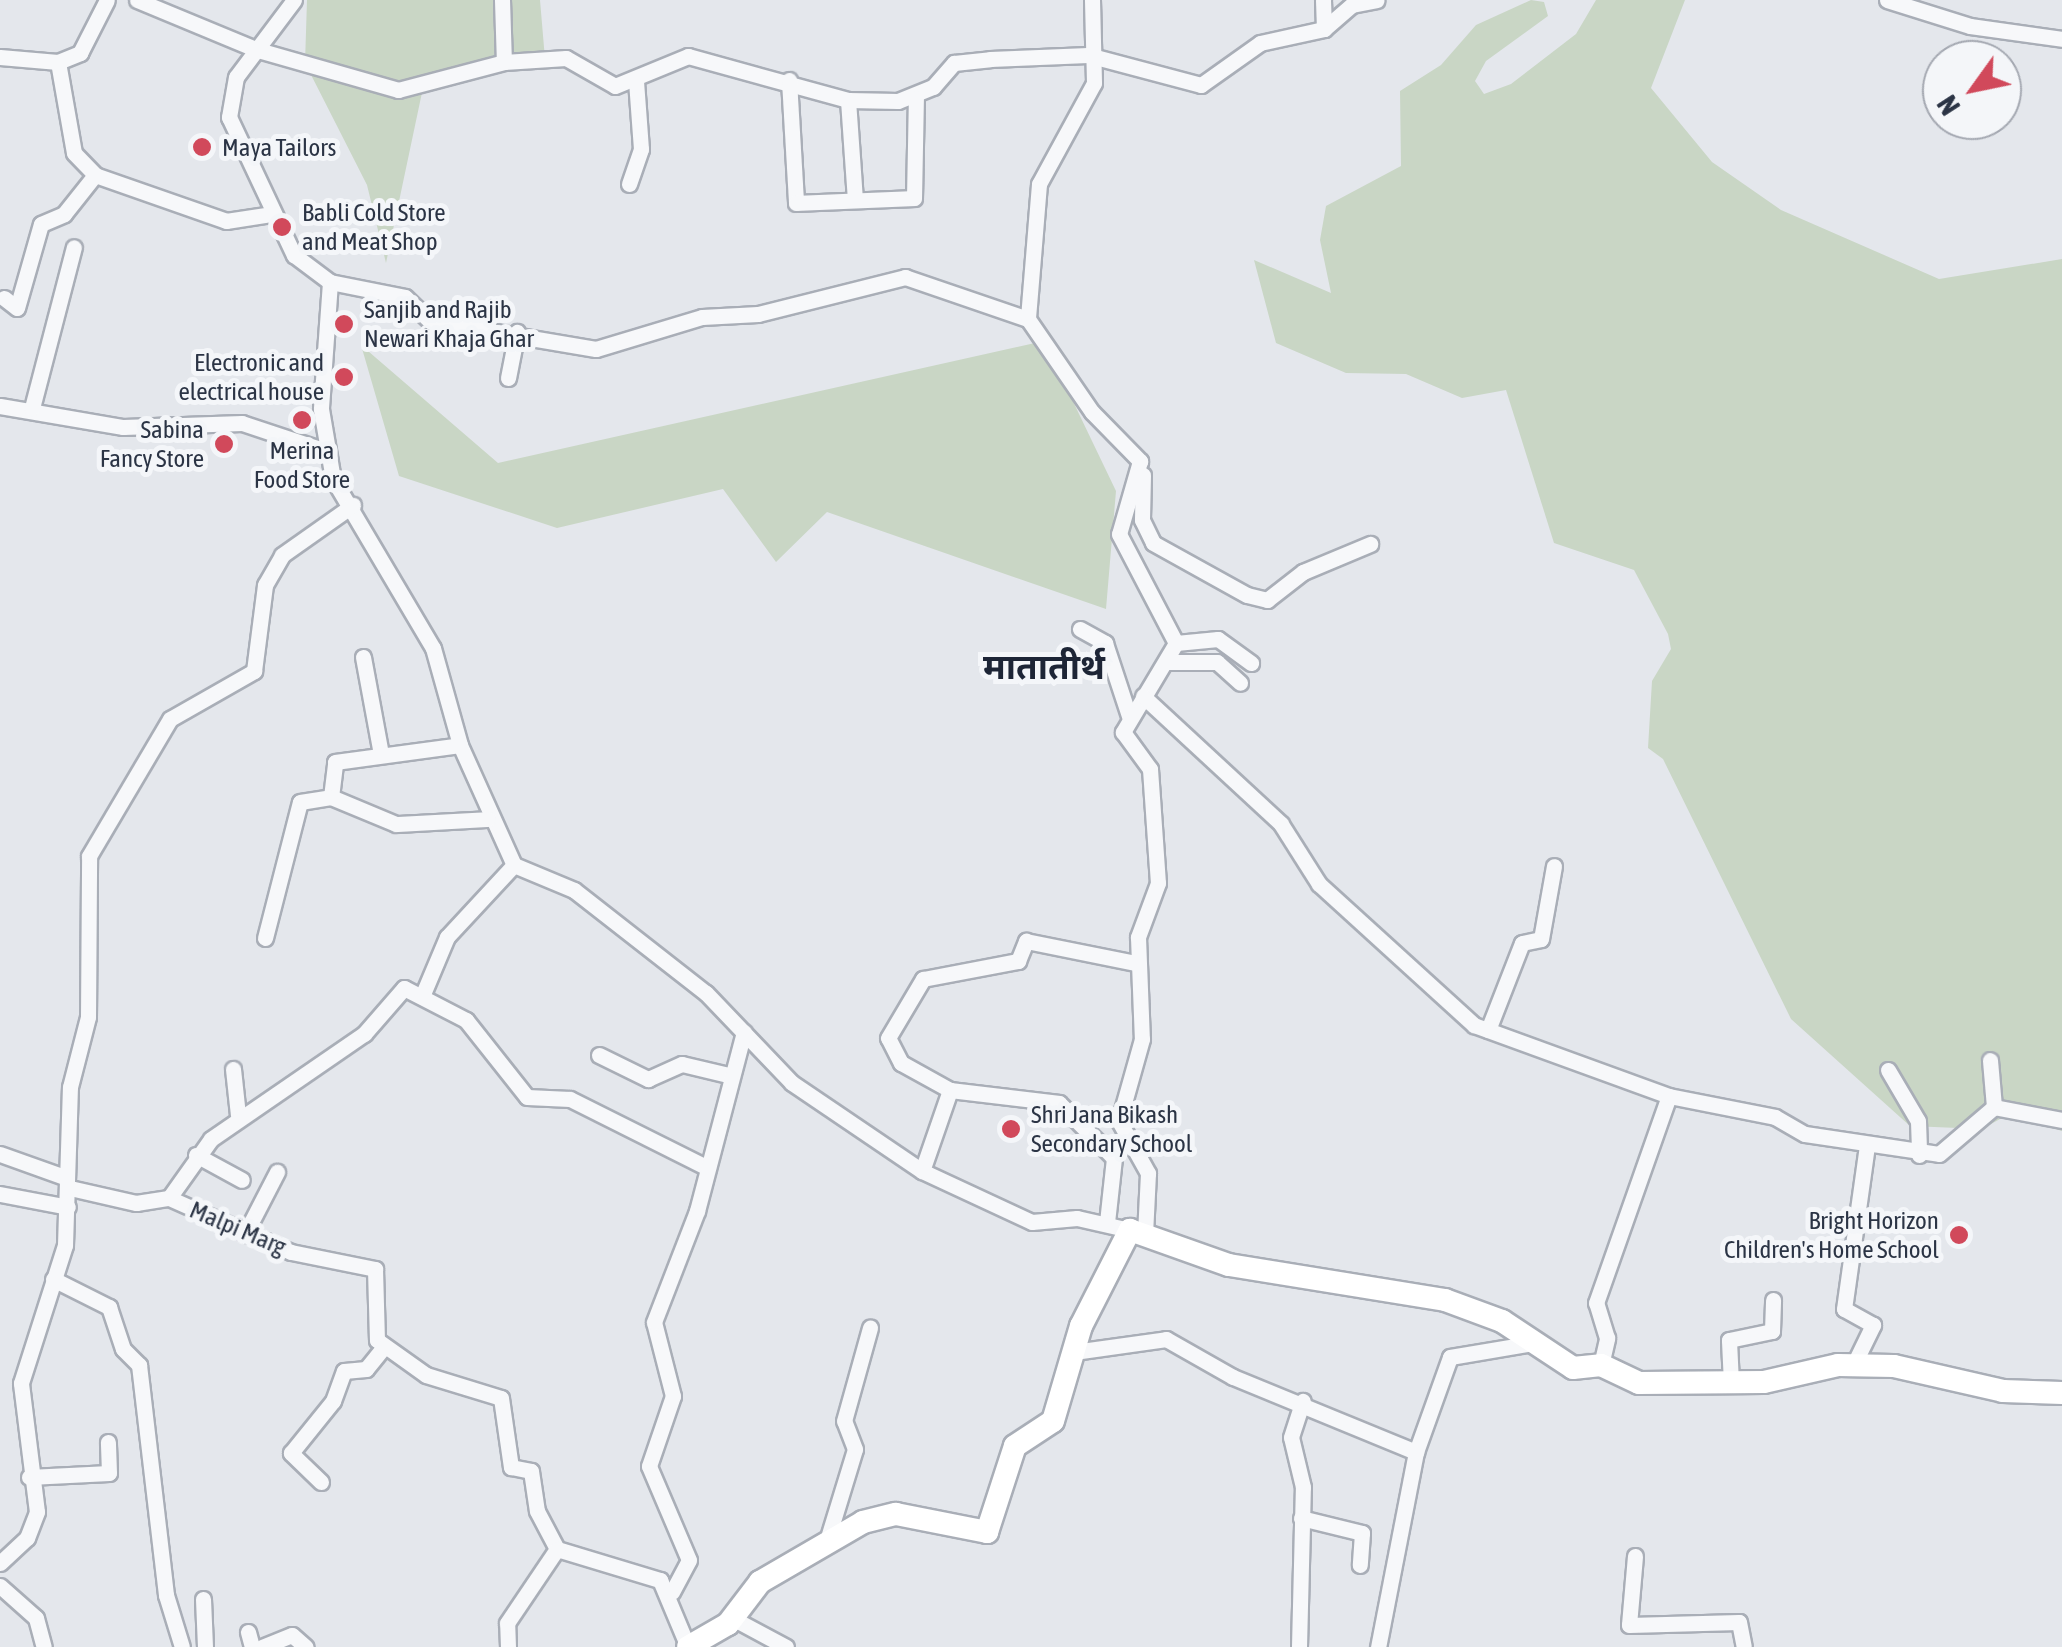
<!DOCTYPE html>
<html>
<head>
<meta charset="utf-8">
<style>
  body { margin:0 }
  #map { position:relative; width:2062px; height:1647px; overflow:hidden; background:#e4e7ec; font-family:"Asap Condensed","Noto Sans Devanagari",sans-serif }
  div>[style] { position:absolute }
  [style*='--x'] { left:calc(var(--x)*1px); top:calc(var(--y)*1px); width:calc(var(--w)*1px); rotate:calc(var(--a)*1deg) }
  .green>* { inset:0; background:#c9d6c5 }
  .roads { filter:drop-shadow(2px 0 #a9aeb7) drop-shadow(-2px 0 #a9aeb7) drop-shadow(0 2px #a9aeb7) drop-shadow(0 -2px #a9aeb7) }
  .street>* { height:15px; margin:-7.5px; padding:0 7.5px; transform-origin:7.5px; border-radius:7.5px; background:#f7f8fa }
  .secondary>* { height:22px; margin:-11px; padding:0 11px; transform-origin:11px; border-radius:11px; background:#fff }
  .dots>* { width:28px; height:28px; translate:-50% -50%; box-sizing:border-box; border:5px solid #f4f6f9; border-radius:50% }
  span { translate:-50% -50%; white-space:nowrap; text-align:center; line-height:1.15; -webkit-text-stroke:10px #f4f6f9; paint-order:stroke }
  .poi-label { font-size:25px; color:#2b3445 }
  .left { translate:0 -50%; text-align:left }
  .right { translate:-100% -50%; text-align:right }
  .street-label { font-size:25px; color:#2b3445 }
  .district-label { font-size:35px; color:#1d2536; font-weight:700 }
  .north { position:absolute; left:1922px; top:40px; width:100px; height:100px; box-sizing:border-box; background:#f4f6f9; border:2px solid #a4a8b1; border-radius:50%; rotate:237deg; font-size:28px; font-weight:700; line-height:40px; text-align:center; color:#2b3445 }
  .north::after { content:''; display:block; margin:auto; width:35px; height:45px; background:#d1495b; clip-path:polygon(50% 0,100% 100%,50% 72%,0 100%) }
</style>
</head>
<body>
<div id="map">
  <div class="green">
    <div style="clip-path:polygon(307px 0,540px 0,545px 59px,424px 83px,386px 263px,367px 185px,305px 63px)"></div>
    <div style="clip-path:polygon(1531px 0,1544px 2px,1548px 16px,1486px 61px,1475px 81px,1484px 94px,1511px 84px,1576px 34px,1596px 0,1685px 0,1651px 88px,1712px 162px,1781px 210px,1939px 279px,2062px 259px,2062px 1131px,2009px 1114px,1982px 1129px,1910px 1126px,1791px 1019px,1663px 759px,1648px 748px,1652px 681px,1671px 649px,1668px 634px,1634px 570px,1554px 543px,1506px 390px,1462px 398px,1406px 374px,1346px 373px,1276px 343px,1254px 260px,1331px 293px,1320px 240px,1326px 206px,1401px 166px,1400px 91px,1441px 65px,1476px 25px)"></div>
    <div style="clip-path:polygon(1044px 341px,1116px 491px,1106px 609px,827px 512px,776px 562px,723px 489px,557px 528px,399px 476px,361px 345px,498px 463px)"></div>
  </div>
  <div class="roads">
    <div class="street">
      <div style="--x:137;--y:0;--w:131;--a:22.5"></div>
      <div style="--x:258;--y:50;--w:146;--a:15.9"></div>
      <div style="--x:398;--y:90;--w:110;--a:-14.8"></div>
      <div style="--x:504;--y:62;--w:62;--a:-3.7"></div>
      <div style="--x:566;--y:58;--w:56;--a:29.7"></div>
      <div style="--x:615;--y:86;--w:79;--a:-22.3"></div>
      <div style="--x:688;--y:56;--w:166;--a:15.4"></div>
      <div style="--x:848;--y:100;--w:50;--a:1.1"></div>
      <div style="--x:898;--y:101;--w:38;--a:-22"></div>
      <div style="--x:933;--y:87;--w:32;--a:-49"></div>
      <div style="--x:954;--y:63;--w:36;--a:-6"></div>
      <div style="--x:990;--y:59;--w:98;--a:-2.3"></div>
      <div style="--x:1088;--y:55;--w:117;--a:14.9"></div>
      <div style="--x:1201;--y:85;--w:72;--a:-35.4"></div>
      <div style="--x:1260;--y:43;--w:66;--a:-12.3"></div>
      <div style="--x:1324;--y:29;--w:37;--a:-41"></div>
      <div style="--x:1352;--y:5;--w:25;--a:-11"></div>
      <div style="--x:294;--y:0;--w:96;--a:127"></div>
      <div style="--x:236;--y:77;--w:41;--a:99.9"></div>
      <div style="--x:229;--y:117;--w:153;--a:64.8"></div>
      <div style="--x:294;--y:255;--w:45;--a:36.9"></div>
      <div style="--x:330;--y:282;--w:76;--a:11.3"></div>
      <div style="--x:405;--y:297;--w:35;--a:44"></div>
      <div style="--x:430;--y:321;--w:168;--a:9.6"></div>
      <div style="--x:596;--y:349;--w:111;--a:-16.8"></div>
      <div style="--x:702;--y:317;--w:56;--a:-3.1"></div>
      <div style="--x:758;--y:314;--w:152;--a:-14.1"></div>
      <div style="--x:905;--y:277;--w:130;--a:18.9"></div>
      <div style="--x:502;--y:0;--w:62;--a:88.2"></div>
      <div style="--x:1092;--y:0;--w:83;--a:88.6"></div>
      <div style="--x:1094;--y:83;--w:115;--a:118.6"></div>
      <div style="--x:1039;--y:184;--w:135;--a:94.7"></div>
      <div style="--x:1028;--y:319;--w:113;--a:55.5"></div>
      <div style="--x:1092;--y:412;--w:69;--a:45.6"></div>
      <div style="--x:1140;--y:461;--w:76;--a:106"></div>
      <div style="--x:1119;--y:534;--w:123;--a:62.4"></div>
      <div style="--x:1176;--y:643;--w:104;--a:120.8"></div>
      <div style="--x:1123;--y:732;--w:46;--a:53.9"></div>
      <div style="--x:1150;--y:769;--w:114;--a:86"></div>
      <div style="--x:1158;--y:883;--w:58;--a:110.3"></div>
      <div style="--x:1138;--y:937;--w:102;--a:87.8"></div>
      <div style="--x:1142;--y:1039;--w:85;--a:105.7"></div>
      <div style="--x:1119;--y:1121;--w:60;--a:60.9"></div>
      <div style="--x:1148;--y:1173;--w:61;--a:92.8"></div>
      <div style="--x:1323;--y:0;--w:29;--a:88"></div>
      <div style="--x:1887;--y:0;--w:87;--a:17.4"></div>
      <div style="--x:1970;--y:26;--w:93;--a:8"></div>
      <div style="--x:0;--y:57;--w:58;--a:4.9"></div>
      <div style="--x:58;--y:62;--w:24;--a:-22"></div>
      <div style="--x:80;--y:53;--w:59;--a:-63"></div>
      <div style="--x:58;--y:62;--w:92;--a:80"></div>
      <div style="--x:74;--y:153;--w:30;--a:46"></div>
      <div style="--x:95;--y:175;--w:139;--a:19.3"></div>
      <div style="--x:226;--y:221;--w:47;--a:-8.7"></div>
      <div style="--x:789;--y:80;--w:123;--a:86.7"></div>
      <div style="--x:796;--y:203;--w:118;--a:-2.4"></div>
      <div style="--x:914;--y:198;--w:100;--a:-88.9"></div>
      <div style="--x:848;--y:100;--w:100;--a:86"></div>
      <div style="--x:629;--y:184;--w:37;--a:-71"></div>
      <div style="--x:641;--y:149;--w:68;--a:-94.2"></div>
      <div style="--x:330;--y:282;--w:127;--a:94.1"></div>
      <div style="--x:321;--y:409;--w:71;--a:80.3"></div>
      <div style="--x:333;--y:479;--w:196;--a:59.4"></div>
      <div style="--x:433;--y:648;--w:101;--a:74.4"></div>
      <div style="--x:460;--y:745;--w:132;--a:65.8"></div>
      <div style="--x:514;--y:865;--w:65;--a:22.6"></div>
      <div style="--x:574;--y:890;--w:167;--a:38"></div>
      <div style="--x:706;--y:993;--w:124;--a:46.3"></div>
      <div style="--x:792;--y:1083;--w:157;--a:34.1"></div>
      <div style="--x:922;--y:1171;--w:121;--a:24.9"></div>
      <div style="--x:1032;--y:1222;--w:45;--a:-5.1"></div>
      <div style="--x:1077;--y:1218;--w:54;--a:12.8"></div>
      <div style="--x:4;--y:298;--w:16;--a:38"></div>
      <div style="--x:17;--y:308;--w:87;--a:-74.1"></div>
      <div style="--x:41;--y:224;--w:25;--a:-23"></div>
      <div style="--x:64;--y:214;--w:50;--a:-51.5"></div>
      <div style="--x:508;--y:378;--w:47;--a:-78.9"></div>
      <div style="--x:0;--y:406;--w:125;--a:9.7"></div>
      <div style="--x:123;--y:427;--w:119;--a:-1.9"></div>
      <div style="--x:242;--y:423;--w:89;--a:18.4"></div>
      <div style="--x:32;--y:408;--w:166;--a:-75.4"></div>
      <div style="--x:1143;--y:475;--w:45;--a:91.3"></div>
      <div style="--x:1142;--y:520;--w:25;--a:64"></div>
      <div style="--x:1153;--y:543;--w:107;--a:29"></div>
      <div style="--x:1247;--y:595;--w:21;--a:14"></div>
      <div style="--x:1267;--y:600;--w:46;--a:-37.9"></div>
      <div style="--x:1303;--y:572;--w:73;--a:-22.7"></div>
      <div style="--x:1080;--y:629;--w:29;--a:29"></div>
      <div style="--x:1105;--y:643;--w:77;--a:71.8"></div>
      <div style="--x:1176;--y:643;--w:42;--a:-5.4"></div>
      <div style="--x:1218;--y:639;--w:41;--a:36"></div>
      <div style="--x:363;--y:657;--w:99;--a:79.5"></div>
      <div style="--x:1169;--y:662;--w:48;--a:0"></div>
      <div style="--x:1217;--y:662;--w:31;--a:42"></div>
      <div style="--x:1143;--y:696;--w:188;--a:42.8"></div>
      <div style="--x:1281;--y:824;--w:71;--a:57.7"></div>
      <div style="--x:1319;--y:884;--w:210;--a:42.3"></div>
      <div style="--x:1474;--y:1025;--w:208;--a:20"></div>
      <div style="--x:331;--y:797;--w:35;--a:-83"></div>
      <div style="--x:335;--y:762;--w:126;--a:-7.7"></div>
      <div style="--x:265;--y:938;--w:140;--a:-75.6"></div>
      <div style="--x:300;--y:802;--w:31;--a:-9"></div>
      <div style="--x:331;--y:797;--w:70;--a:22.6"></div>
      <div style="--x:396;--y:824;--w:92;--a:-3.1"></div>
      <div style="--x:423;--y:994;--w:62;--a:-67.2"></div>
      <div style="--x:447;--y:937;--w:98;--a:-47.1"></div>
      <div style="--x:1488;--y:1030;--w:93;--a:-68.7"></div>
      <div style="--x:1522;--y:943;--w:19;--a:-12"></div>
      <div style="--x:1541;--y:939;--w:74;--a:-79.9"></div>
      <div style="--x:599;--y:1055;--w:55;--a:26.1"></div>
      <div style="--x:648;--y:1079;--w:37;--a:-24"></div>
      <div style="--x:682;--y:1064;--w:47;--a:13.4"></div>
      <div style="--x:233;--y:1069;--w:46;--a:83.8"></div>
      <div style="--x:1888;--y:1070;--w:59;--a:59.5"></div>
      <div style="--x:1918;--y:1121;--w:34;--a:88"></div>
      <div style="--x:950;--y:1090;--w:110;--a:6.8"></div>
      <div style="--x:1059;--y:1103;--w:78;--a:45"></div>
      <div style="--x:1114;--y:1158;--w:64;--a:96.2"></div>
      <div style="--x:1994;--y:1107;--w:69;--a:10.8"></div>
      <div style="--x:0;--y:1154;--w:71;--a:19.7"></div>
      <div style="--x:196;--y:1155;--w:52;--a:28.5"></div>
      <div style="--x:922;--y:1171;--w:86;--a:-70.9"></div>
      <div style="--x:950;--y:1090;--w:56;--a:-151.1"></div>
      <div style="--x:901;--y:1063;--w:28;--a:-117"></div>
      <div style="--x:888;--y:1038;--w:69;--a:-59.3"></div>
      <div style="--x:923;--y:979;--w:97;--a:-10.7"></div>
      <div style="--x:1018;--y:961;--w:22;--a:-68"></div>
      <div style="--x:1026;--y:941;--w:111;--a:11.4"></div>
      <div style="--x:70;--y:1188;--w:68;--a:12.8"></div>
      <div style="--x:136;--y:1203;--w:33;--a:-9"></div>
      <div style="--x:169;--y:1198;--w:133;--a:23.9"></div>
      <div style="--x:291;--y:1252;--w:86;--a:11.4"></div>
      <div style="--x:375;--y:1269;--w:71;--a:88.4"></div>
      <div style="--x:377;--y:1340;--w:60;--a:35.5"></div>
      <div style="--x:426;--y:1375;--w:78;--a:17"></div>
      <div style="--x:501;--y:1398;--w:70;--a:81.8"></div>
      <div style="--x:511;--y:1467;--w:20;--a:11"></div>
      <div style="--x:531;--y:1471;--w:40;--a:81.5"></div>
      <div style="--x:537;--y:1511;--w:43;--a:62.2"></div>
      <div style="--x:557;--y:1549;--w:108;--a:16.8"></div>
      <div style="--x:660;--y:1580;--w:73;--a:67.3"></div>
      <div style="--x:0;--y:1194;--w:69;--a:10.8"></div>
      <div style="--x:169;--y:1198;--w:72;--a:-54.6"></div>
      <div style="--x:211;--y:1139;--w:186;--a:-34.5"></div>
      <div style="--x:364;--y:1034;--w:61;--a:-49"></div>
      <div style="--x:404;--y:988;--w:70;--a:27.3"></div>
      <div style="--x:466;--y:1020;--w:98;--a:51.6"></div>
      <div style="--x:527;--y:1097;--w:43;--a:2.7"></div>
      <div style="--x:570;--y:1099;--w:154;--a:26.6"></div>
      <div style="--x:245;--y:1234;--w:70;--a:-62.7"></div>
      <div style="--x:53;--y:1279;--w:63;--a:26.6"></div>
      <div style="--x:109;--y:1307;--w:44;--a:71.6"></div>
      <div style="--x:123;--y:1349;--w:23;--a:45"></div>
      <div style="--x:139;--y:1365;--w:232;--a:83.3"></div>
      <div style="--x:166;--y:1595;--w:54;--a:72.9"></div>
      <div style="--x:1074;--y:1352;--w:93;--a:-8"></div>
      <div style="--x:1166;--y:1339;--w:77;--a:29.6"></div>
      <div style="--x:1233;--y:1377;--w:198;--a:22.3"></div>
      <div style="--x:1416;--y:1452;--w:199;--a:101"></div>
      <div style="--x:1601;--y:1365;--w:28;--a:-77"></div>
      <div style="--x:1607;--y:1338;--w:37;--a:-107"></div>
      <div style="--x:1596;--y:1303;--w:219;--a:-70.6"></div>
      <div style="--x:1669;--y:1096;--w:108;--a:11.2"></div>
      <div style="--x:1775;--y:1117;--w:34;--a:30"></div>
      <div style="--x:1805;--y:1134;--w:135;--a:8.5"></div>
      <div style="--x:1939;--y:1154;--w:72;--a:-40.5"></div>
      <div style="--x:1994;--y:1107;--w:47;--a:-94.9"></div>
      <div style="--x:1853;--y:1366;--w:46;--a:-64"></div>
      <div style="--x:1873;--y:1325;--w:33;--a:-151"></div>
      <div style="--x:1844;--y:1309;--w:165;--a:-82"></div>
      <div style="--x:1731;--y:1383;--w:43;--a:-92.7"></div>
      <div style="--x:1729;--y:1340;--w:44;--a:-11.8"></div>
      <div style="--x:1772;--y:1331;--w:31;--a:-88"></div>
      <div style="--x:1416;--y:1452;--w:101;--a:-70.3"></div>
      <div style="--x:1450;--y:1357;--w:79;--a:-9.5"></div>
      <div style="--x:29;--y:1477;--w:80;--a:-2.9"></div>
      <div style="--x:109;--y:1473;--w:31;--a:-92"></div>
      <div style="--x:321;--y:1482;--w:42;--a:-136"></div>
      <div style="--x:291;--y:1453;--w:67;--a:-51.1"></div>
      <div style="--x:333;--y:1401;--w:32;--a:-70"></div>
      <div style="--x:344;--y:1371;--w:22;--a:-5"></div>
      <div style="--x:366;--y:1369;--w:28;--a:-51"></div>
      <div style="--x:1301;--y:1518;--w:63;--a:13.8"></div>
      <div style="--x:1362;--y:1533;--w:32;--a:94"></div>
      <div style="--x:826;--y:1544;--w:99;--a:-73"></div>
      <div style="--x:855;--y:1449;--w:30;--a:-111"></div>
      <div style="--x:844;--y:1421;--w:97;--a:-74.4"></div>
      <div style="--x:1635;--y:1556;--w:69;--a:95"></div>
      <div style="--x:1629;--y:1625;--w:110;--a:-1.6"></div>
      <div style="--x:1739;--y:1622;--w:25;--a:79"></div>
      <div style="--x:0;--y:1563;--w:37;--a:-43"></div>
      <div style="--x:27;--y:1538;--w:28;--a:-69"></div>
      <div style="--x:37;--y:1512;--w:130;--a:-97.1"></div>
      <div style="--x:21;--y:1383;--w:145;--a:-72.3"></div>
      <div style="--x:65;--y:1245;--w:158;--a:-88.2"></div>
      <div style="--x:70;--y:1087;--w:72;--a:-75.6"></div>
      <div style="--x:88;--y:1017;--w:161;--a:-89.6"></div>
      <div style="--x:89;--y:856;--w:159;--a:-59.4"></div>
      <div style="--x:170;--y:719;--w:97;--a:-29.7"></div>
      <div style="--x:254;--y:671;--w:87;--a:-82.7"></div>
      <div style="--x:265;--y:585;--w:34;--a:-60"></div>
      <div style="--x:282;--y:555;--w:87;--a:-35.2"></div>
      <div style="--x:0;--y:1586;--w:48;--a:41.6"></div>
      <div style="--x:36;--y:1618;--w:30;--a:75"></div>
      <div style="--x:672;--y:1592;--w:36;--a:-62"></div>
      <div style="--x:689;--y:1560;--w:102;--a:-113.1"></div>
      <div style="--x:649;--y:1466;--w:74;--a:-71.1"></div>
      <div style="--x:673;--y:1396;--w:76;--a:-104.4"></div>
      <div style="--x:654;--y:1322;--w:119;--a:-68.8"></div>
      <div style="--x:697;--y:1211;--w:185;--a:-75.3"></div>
      <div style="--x:203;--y:1599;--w:48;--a:87.6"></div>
      <div style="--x:734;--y:1619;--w:59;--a:28.3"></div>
      <div style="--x:248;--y:1632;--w:16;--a:75"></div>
      <div style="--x:262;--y:1647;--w:32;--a:-22"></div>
      <div style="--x:292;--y:1635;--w:18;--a:41"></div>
      <div style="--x:508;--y:1647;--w:24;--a:-92"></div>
      <div style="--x:507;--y:1623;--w:89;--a:-56"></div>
      <div style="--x:1299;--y:1647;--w:160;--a:-88.6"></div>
      <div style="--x:1303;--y:1487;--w:51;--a:-103.5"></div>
      <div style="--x:1291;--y:1437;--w:38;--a:-72"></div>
    </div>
    <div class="secondary">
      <div style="--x:688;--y:1647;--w:46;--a:-29.9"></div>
      <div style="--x:728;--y:1624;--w:53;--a:-52.7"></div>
      <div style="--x:760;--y:1582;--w:119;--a:-30.2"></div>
      <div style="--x:863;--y:1522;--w:34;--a:-14"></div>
      <div style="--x:896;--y:1514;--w:93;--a:11.2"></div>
      <div style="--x:987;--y:1532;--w:90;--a:-72"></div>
      <div style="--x:1015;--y:1446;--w:45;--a:-33.3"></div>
      <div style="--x:1053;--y:1421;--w:99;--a:-73.6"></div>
      <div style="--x:1081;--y:1326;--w:108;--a:-63"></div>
      <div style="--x:1130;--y:1230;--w:105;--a:19.5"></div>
      <div style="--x:1229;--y:1265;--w:219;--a:9.2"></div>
      <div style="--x:1445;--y:1300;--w:61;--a:20.2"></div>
      <div style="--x:1502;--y:1321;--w:85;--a:33.5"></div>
      <div style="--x:1573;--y:1368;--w:28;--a:-6"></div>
      <div style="--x:1601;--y:1365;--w:42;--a:25.3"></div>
      <div style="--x:1639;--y:1383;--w:125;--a:-0.5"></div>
      <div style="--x:1764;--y:1382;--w:76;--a:-12.9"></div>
      <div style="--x:1838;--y:1365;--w:56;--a:1"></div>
      <div style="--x:1894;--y:1366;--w:112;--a:12.9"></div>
      <div style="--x:2003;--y:1391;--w:59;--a:1.9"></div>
    </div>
  </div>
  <div class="dots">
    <div style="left:202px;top:147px;background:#d1495b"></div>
    <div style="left:282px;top:227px;background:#d1495b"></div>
    <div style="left:344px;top:324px;background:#d1495b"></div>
    <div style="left:344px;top:377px;background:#d1495b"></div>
    <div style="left:302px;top:420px;background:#d1495b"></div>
    <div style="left:224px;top:444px;background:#d1495b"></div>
    <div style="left:1011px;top:1129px;background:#d1495b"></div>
    <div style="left:1959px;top:1235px;background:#d1495b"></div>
  </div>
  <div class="poi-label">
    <span class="left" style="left:222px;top:147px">Maya Tailors</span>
    <span class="left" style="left:302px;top:227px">Babli Cold Store<br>and Meat Shop</span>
    <span class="left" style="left:364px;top:324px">Sanjib and Rajib<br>Newari Khaja Ghar</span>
    <span class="right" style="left:324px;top:377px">Electronic and<br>electrical house</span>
    <span class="right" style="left:204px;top:444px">Sabina<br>Fancy Store</span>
    <span style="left:302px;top:465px">Merina<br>Food Store</span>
    <span class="left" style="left:1031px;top:1129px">Shri Jana Bikash<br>Secondary School</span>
    <span class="right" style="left:1939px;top:1235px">Bright Horizon<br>Children's Home School</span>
  </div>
  <div class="street-label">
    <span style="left:238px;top:1228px;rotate:23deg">Malpi Marg</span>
  </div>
  <div class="district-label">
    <span style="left:1044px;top:666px">मातातीर्थ</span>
  </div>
  <div class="north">N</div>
</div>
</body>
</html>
